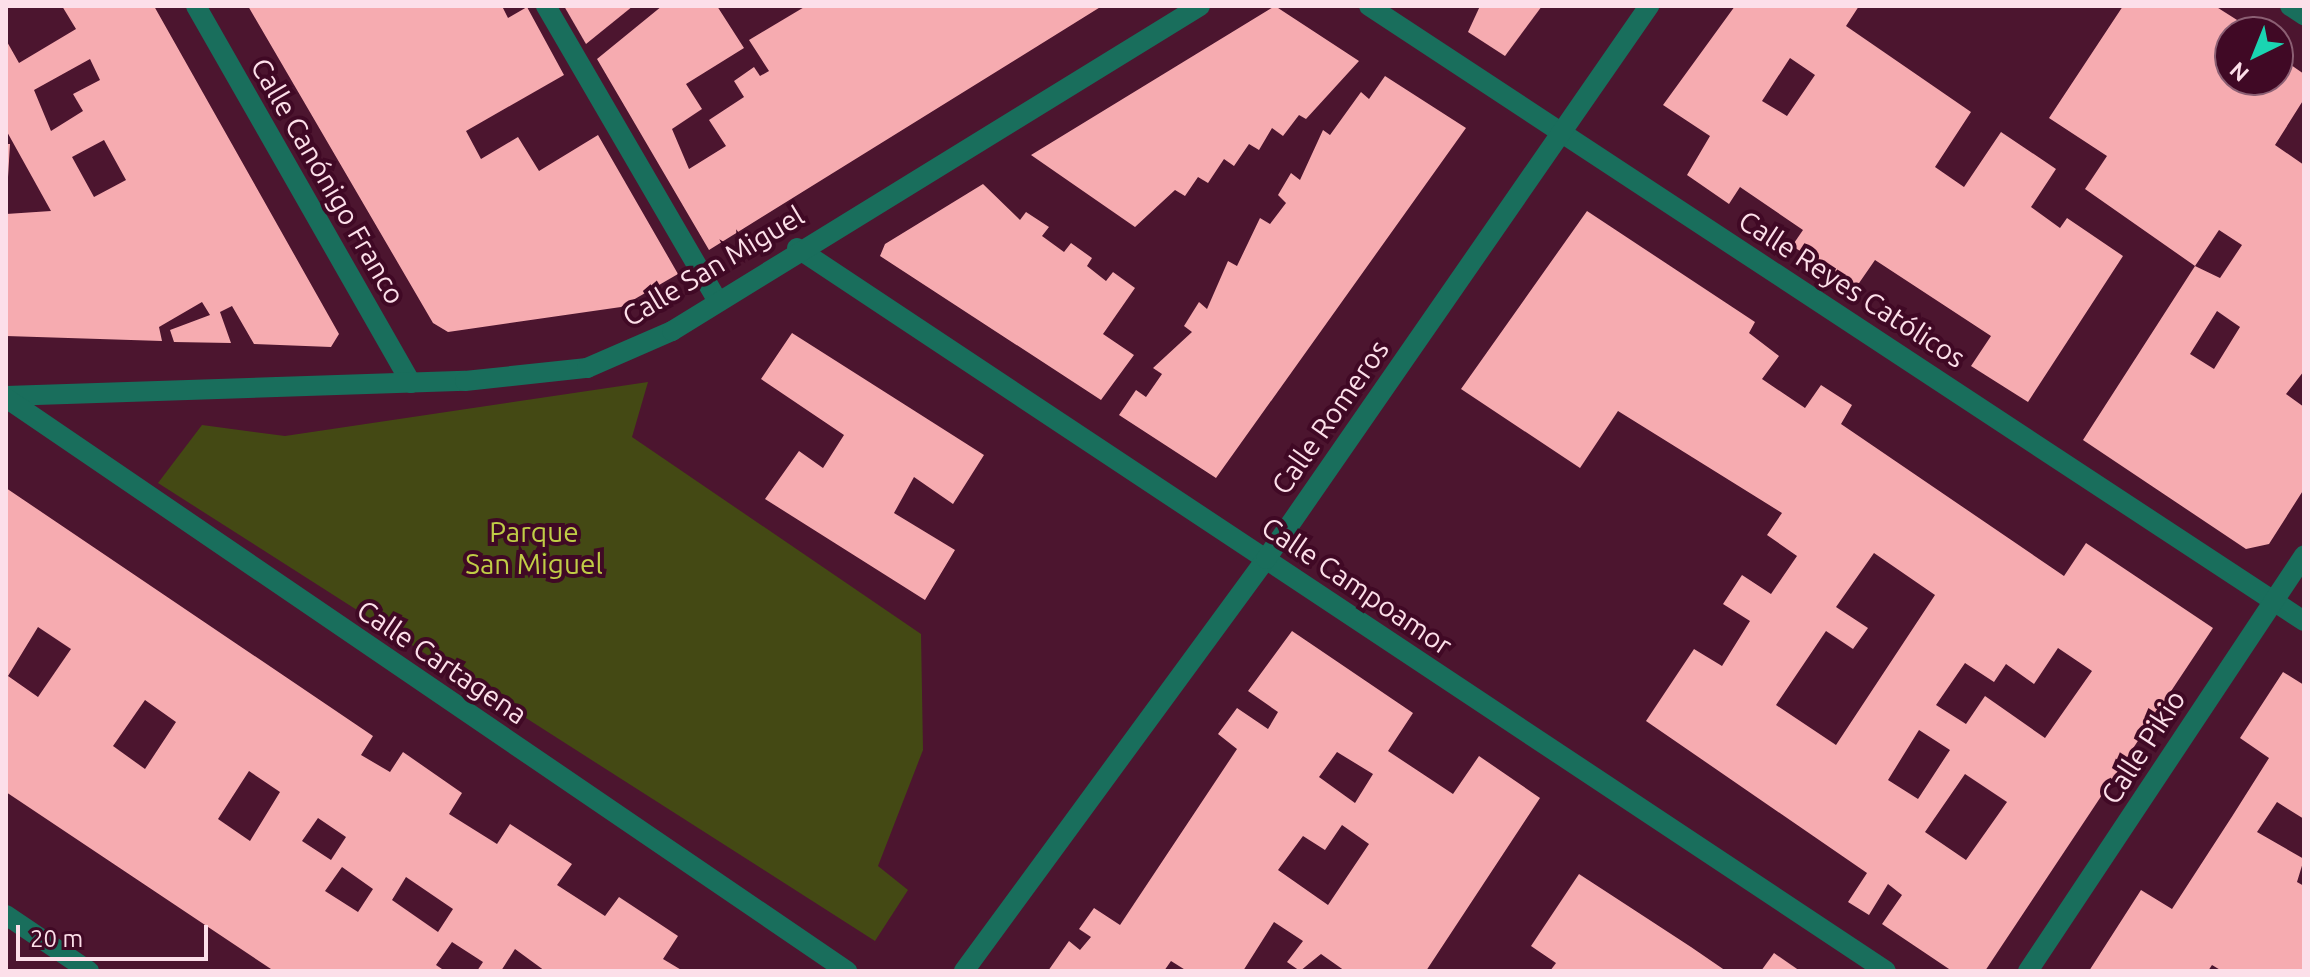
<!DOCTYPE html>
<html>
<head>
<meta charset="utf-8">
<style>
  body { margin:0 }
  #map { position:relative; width:2310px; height:977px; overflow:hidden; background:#4c152f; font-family:Ubuntu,sans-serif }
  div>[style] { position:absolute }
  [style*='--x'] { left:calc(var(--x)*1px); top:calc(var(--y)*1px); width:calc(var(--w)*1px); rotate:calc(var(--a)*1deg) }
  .green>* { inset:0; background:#444914 }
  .building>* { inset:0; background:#f6abb0 }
  .street>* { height:20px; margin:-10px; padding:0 10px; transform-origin:10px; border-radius:10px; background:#196e5c }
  span { translate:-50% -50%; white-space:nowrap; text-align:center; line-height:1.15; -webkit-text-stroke:8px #400925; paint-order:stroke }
  .street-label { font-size:28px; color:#fcdfe9 }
  .park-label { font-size:28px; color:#c0cd46 }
  .frame { position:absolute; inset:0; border:8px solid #fcdfe9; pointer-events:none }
  .north { position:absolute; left:2214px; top:16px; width:80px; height:80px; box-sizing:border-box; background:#400925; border:2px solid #8b5f73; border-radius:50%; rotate:223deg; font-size:22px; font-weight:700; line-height:32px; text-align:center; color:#fcdfe9 }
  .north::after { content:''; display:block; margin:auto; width:28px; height:36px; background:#1ad5b2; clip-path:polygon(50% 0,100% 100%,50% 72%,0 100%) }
  .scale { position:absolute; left:16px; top:925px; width:192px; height:36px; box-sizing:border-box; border:4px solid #fcdfe9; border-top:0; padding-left:10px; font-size:24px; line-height:28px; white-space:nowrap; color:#fcdfe9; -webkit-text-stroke:6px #400925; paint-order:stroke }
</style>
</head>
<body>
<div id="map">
  <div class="green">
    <div style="clip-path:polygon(648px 382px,632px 437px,921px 634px,923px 750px,878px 866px,908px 890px,875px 941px,158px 483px,202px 425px,285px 436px)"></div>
  </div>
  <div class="building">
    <div style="clip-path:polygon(evenodd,62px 6px,154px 6px,339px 334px,331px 347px,254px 344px,232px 306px,220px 312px,231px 343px,174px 342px,170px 330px,210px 315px,202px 302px,159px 327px,162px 341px,6px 336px,6px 214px,51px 211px,6px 130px,6px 40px,19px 63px,76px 29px,62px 6px,90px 59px,100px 80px,73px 94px,83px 111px,51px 131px,34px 90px,90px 59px,62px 6px,104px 140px,126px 180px,94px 197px,72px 157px,104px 140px)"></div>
    <div style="clip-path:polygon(248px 6px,502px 6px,508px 18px,527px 7px,564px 75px,466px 131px,481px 159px,518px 137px,539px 171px,598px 135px,678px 274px,621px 307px,448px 332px,433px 323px)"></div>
    <div style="clip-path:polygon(564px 6px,633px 6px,586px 44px)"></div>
    <div style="clip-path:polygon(662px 6px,717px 6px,744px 48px,686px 84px,702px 109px,672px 129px,689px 169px,726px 146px,709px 120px,744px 97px,734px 81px,754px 67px,760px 76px,769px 71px,749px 40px,806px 6px,1102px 6px,709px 250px,597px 59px)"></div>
    <div style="clip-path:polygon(1275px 6px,1359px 61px,1306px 119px,1299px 115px,1283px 136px,1272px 128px,1259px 150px,1249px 144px,1234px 166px,1224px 159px,1208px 183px,1198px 177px,1185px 196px,1175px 190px,1135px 227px,1031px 155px)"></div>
    <div style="clip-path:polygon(1480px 6px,1542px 6px,1505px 56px,1468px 32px)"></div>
    <div style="clip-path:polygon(evenodd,1735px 6px,1859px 6px,1846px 26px,1971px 112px,1935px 167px,1964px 187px,2001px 132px,2056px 169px,2031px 207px,2060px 228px,2067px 218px,2123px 256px,2028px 402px,1971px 366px,1991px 336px,1875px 260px,1857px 286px,1792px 246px,1803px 230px,1740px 187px,1729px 204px,1687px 175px,1710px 136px,1663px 105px,1735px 6px,1790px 58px,1815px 75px,1787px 116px,1762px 101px,1790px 58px)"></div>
    <div style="clip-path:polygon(evenodd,2123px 6px,2215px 6px,2256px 32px,2230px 32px,2230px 80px,2278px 80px,2278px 56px,2304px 74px,2304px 99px,2275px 145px,2304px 165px,2304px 371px,2286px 394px,2304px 407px,2304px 489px,2269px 544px,2246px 549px,2083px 440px,2195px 266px,2220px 278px,2242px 245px,2219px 230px,2195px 266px,2085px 189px,2107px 156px,2049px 118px,2123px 6px,2217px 311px,2240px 327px,2214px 369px,2190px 354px,2217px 311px)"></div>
    <div style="clip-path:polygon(1385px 76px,1466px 128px,1216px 478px,1119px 415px,1136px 390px,1146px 397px,1162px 374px,1153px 368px,1192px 332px,1184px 326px,1199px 302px,1207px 309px,1228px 261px,1237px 266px,1260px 218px,1270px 224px,1286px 203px,1278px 195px,1291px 173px,1300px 180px,1323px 130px,1330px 135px,1361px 92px,1369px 99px)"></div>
    <div style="clip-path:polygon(6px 144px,10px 144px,8px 177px,6px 177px)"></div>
    <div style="clip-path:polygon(983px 184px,1020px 220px,1026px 212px,1049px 227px,1042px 236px,1064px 252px,1071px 243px,1092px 258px,1087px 266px,1106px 281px,1113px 272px,1135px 288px,1103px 334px,1134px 355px,1101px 400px,880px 256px,885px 244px)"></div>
    <div style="clip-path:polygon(evenodd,1587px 211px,1755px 322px,1749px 333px,1779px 356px,1762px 379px,1805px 408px,1821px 385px,1852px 405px,1841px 424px,2064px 576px,2086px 543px,2213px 628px,1985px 971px,1952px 971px,1882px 924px,1902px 895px,1888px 884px,1869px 915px,1848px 902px,1867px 873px,1646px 721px,1694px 649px,1722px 666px,1750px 621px,1723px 604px,1742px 575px,1771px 594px,1797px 556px,1767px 535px,1782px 513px,1618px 411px,1580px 468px,1461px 389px,1587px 211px,1874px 553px,1935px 595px,1836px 745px,1776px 705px,1826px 631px,1853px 649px,1868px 628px,1836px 607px,1874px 553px,1587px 211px,2058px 648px,2092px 671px,2045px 738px,1985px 696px,1966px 724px,1936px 705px,1965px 663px,1994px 682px,2006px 664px,2034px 684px,2058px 648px,1587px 211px,1919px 730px,1950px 750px,1918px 799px,1888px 780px,1919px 730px,1587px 211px,1965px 774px,2007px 802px,1966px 860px,1925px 832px,1965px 774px)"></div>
    <div style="clip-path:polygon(792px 333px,984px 455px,953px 504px,914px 477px,894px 513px,955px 550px,925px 600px,765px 499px,799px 451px,823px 468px,844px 435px,761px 379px)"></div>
    <div style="clip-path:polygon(evenodd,6px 488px,373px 736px,361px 755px,390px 772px,403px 752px,462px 793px,449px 814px,497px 844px,510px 824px,572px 864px,557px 885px,605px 916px,619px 897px,678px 936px,663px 959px,683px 971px,545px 971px,515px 949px,501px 971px,477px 971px,483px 962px,452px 942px,436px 965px,445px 971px,274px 971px,6px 792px,6px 488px,38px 627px,71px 649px,38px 697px,8px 676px,38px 627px,6px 488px,145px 700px,176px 722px,145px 769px,113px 746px,145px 700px,6px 488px,249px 771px,280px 792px,250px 841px,218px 819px,249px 771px,6px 488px,318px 818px,346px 837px,331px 860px,302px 841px,318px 818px,6px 488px,342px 867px,373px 889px,358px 912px,325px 891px,342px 867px,6px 488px,406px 877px,453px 909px,438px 932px,392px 900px,406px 877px)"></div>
    <div style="clip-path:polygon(evenodd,1292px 631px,1413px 713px,1388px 751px,1453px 794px,1479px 756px,1540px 798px,1426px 971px,1345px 971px,1321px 954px,1300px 971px,1287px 962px,1303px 941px,1274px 922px,1243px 971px,1187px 971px,1171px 961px,1164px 971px,1048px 971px,1069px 941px,1080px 950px,1091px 937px,1079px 929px,1094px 908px,1120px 925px,1237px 749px,1218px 734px,1237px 708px,1268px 729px,1278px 712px,1248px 691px,1292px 631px,1337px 752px,1373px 774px,1355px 803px,1319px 777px,1337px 752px,1292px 631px,1342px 825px,1369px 844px,1328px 905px,1278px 870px,1303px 836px,1325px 850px,1342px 825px)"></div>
    <div style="clip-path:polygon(2283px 672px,2304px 685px,2304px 819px,2277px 802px,2257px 832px,2304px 859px,2297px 882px,2304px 886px,2304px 971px,2222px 971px,2212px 965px,2208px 971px,2089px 971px,2141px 890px,2172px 909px,2233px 815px,2269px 758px,2240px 738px)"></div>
    <div style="clip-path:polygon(1579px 874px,1691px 947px,1726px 971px,1550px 971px,1556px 963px,1531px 946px)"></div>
    <div style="clip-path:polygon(1774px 953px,1800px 971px,1761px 971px)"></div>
  </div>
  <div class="street">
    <div style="--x:196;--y:6;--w:434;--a:60.3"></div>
    <div style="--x:546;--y:6;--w:341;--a:59.8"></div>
    <div style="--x:1369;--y:6;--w:1119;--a:33.34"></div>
    <div style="--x:2290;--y:6;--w:17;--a:33"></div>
    <div style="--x:797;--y:248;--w:1307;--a:33.58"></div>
    <div style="--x:6;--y:396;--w:459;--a:-1.9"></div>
    <div style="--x:465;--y:381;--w:123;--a:-6.1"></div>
    <div style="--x:587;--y:368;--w:93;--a:-23.5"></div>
    <div style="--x:672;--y:331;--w:620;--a:-31.61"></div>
    <div style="--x:6;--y:398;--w:1018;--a:34.27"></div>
    <div style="--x:6;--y:915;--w:100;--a:34"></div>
    <div style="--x:964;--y:971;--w:511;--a:-53.76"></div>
    <div style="--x:1266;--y:559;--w:673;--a:-55.29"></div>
    <div style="--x:2028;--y:971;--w:499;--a:-56.4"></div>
  </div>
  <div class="street-label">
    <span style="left:328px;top:181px;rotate:60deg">Calle Canónigo Franco</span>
    <span style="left:713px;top:266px;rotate:-31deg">Calle San Miguel</span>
    <span style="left:1852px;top:289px;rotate:33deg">Calle Reyes Católicos</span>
    <span style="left:1330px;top:417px;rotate:-55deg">Calle Romeros</span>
    <span style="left:1357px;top:586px;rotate:34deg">Calle Campoamor</span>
    <span style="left:442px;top:662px;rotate:34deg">Calle Cartagena</span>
    <span style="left:2143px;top:747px;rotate:-57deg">Calle Pikio</span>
  </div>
  <div class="park-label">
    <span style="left:534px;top:548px">Parque<br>San Miguel</span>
  </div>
  <div class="frame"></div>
  <div class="north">N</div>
  <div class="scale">20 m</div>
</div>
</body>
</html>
